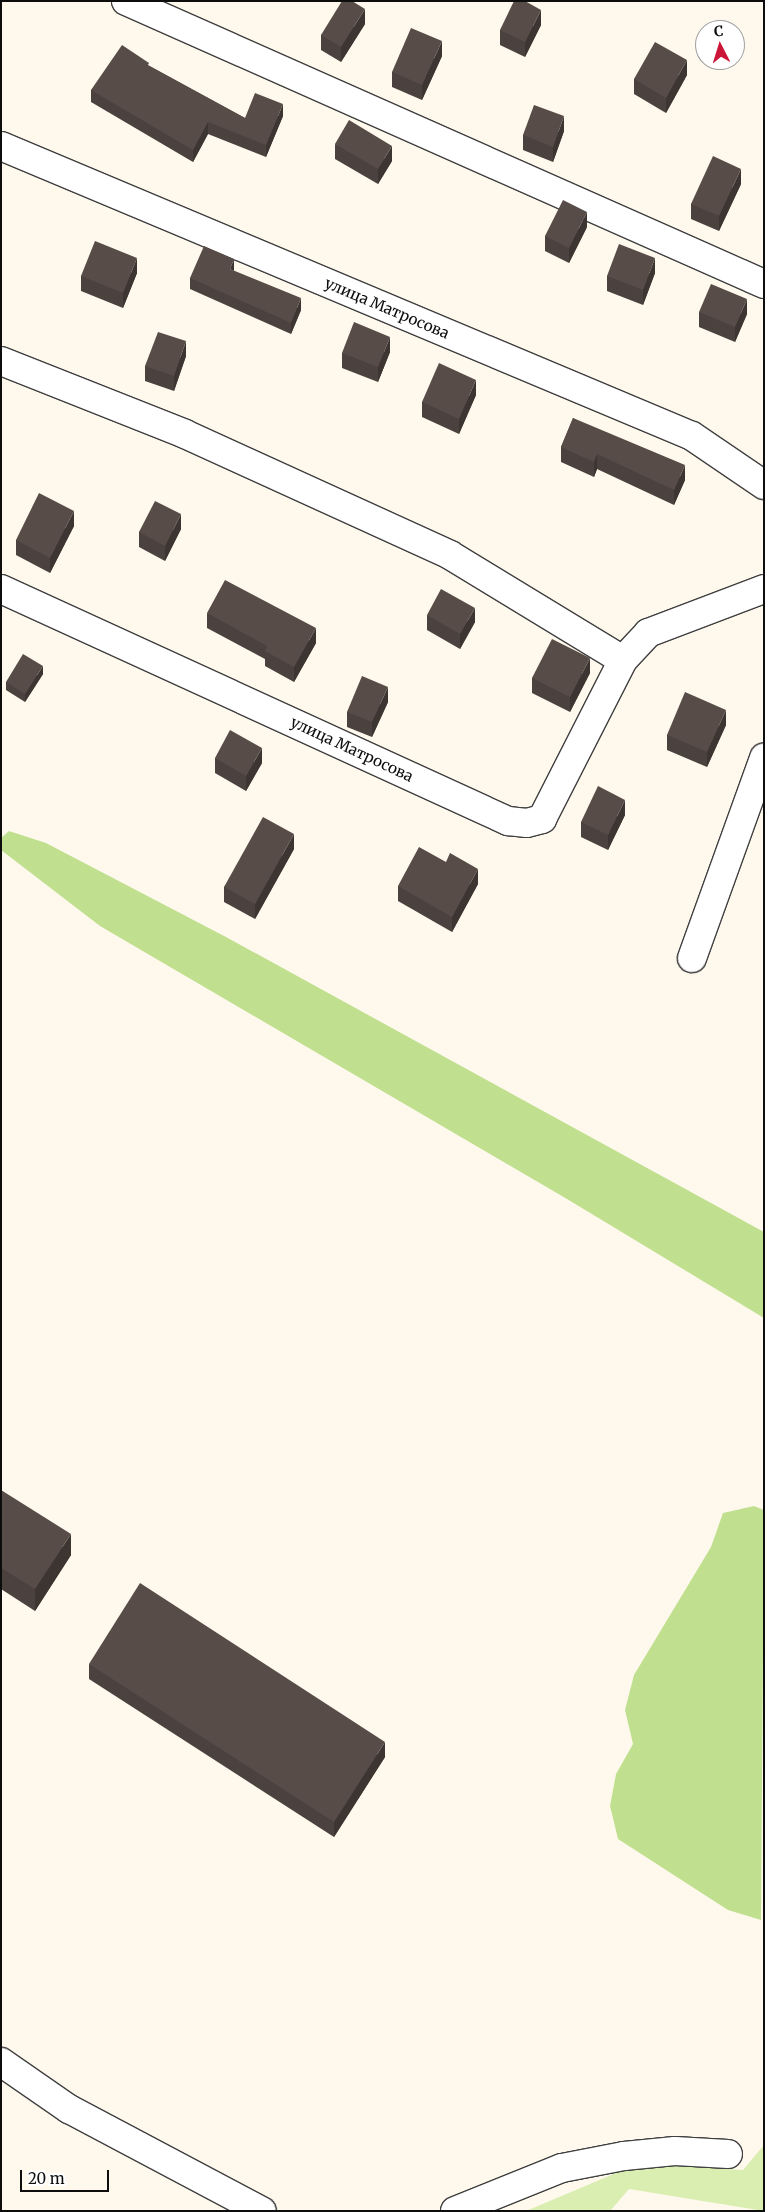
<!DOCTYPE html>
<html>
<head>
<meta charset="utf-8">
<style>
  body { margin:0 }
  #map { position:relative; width:765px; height:2212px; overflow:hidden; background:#fff9ed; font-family:Merriweather,serif }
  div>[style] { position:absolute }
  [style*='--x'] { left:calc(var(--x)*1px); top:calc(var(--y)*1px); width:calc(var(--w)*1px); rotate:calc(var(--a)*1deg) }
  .green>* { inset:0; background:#daeeb2 }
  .forest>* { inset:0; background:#c0e090 }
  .roads { filter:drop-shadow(1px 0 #404040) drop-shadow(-1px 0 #404040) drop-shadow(0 1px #404040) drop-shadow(0 -1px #404040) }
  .street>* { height:28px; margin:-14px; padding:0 14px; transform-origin:14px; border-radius:14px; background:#fff }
  .wall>* { inset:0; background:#4b413e }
  .shaded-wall>* { inset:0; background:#3d3532 }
  .building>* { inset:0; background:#574c48 }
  span { translate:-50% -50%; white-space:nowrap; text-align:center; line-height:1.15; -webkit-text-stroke:5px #fff; paint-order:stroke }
  .street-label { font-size:15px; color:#0d0d0d }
  .frame { position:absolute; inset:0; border:2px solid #0d0d0d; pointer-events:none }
  .north { position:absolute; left:695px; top:20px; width:50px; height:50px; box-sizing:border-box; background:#fff; border:1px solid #9e9e9e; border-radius:50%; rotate:355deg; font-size:14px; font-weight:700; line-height:20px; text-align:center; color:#0d0d0d }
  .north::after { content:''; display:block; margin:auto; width:18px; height:22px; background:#cc1639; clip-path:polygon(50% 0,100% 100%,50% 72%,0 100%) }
  .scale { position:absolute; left:20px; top:2170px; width:89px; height:22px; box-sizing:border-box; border:2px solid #0d0d0d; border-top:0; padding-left:6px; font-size:15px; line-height:18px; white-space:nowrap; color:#0d0d0d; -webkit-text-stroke:4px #fff; paint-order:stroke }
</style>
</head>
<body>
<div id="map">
  <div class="green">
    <div style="clip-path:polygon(764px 2145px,764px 2211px,629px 2189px,610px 2211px,526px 2211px,623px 2170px,655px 2164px,743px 2170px)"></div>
  </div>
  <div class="forest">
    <div style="clip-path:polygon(9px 831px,46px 843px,226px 937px,764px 1232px,764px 1318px,567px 1199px,100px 926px,1px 850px,1px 838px)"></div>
    <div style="clip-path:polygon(754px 1506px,764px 1510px,761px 1920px,728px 1910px,618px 1839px,610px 1806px,616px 1774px,633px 1744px,625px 1710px,634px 1675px,711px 1547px,723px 1513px)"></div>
  </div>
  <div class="roads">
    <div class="street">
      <div style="--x:126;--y:1;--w:698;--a:23.92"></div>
      <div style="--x:1;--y:146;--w:749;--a:22.77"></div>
      <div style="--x:692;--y:436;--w:87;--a:34.2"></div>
      <div style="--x:1;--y:361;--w:198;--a:21.6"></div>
      <div style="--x:185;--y:434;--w:291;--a:24.5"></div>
      <div style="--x:450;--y:555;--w:202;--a:31.3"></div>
      <div style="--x:623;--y:660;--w:37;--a:-47"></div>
      <div style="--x:648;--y:633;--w:124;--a:-20.8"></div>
      <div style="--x:1;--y:589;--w:558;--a:24.59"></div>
      <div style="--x:508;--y:821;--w:19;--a:6"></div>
      <div style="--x:527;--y:823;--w:16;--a:-15"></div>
      <div style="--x:542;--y:819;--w:178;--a:-63"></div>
      <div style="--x:692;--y:958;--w:213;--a:-70.2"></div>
      <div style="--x:1;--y:2062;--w:83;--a:34.7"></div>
      <div style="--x:69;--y:2109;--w:218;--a:27.9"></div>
      <div style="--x:455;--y:2211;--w:115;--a:-21.9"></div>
      <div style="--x:562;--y:2168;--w:63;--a:-11"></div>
      <div style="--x:624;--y:2156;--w:51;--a:-5.6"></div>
      <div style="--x:675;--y:2151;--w:53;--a:3.2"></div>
    </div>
  </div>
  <div class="wall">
    <div style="clip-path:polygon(365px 24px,341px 62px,321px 50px,321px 35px)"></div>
    <div style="clip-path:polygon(541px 25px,525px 57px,500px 45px,500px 30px)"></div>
    <div style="clip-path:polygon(442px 56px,422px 100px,392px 87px,392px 72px)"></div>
    <div style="clip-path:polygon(149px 66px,245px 118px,283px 116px,266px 157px,208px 134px,193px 162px,91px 102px,91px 90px)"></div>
    <div style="clip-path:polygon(687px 75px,666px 113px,634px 94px,634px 79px)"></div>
    <div style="clip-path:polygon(564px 131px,553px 162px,523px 150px,523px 135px)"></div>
    <div style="clip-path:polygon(335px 144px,392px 161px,378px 184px,335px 159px)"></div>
    <div style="clip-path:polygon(741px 184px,719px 231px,691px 219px,691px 204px)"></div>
    <div style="clip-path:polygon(587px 227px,569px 263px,545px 251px,545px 236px)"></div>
    <div style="clip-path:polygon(234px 271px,301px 310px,291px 334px,190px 289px,190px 278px)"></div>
    <div style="clip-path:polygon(137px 273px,123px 308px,81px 291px,81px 276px)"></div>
    <div style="clip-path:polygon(655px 273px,643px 305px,607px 291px,607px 276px)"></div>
    <div style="clip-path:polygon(699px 312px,747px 314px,735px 342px,699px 327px)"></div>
    <div style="clip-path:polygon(390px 352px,378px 382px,342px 368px,342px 353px)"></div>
    <div style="clip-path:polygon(186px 356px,174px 391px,145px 381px,145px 366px)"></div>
    <div style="clip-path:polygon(476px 395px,459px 434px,422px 417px,422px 402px)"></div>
    <div style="clip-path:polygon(573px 418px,685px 480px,674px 505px,597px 469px,594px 477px,561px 462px,561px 447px)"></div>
    <div style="clip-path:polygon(74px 526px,50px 573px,16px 555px,16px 540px)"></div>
    <div style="clip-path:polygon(181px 529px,165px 561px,139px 547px,139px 532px)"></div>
    <div style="clip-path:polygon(207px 613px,316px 643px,294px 682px,265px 666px,265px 659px,207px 628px)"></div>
    <div style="clip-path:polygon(427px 615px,475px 622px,460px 649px,427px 630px)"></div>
    <div style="clip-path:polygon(590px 673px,570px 712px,532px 693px,532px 678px)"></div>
    <div style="clip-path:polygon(43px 674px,25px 702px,6px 690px,6px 682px)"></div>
    <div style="clip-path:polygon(388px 702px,372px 737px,347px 727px,347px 712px)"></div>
    <div style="clip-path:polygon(726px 725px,707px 767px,667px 750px,667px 735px)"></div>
    <div style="clip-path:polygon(215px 758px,262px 763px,246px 791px,215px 773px)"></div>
    <div style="clip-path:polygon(625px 815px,608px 850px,581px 837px,581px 822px)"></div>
    <div style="clip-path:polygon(294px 849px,255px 919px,224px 902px,224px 887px)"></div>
    <div style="clip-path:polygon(478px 884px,452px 932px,398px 901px,398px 886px)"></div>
    <div style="clip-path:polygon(1px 1490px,71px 1555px,35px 1611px,1px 1589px)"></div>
    <div style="clip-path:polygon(89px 1664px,385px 1757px,334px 1837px,89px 1679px)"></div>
  </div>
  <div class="shaded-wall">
    <div style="clip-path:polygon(365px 9px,365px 24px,341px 62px,341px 47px)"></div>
    <div style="clip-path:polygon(541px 10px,541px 25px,525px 57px,525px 42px)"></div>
    <div style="clip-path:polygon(442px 41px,442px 56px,422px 100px,422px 85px)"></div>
    <div style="clip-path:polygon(687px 60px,687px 75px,666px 113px,666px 98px)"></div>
    <div style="clip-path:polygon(283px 104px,283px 116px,266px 157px,266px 145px)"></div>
    <div style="clip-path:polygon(564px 116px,564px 131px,553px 162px,553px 147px)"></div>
    <div style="clip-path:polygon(208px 122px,208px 134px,193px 162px,193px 150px)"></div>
    <div style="clip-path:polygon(392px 146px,392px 161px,378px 184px,378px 169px)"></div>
    <div style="clip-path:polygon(741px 169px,741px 184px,719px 231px,719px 216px)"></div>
    <div style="clip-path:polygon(587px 212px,587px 227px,569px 263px,569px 248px)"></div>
    <div style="clip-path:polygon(137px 258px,137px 273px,123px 308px,123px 293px)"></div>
    <div style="clip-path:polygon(655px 258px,655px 273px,643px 305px,643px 290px)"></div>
    <div style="clip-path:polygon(234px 259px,234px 271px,230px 269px)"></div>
    <div style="clip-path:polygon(301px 298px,301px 310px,291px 334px,291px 323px)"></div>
    <div style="clip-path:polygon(747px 299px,747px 314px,735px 342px,735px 327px)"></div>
    <div style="clip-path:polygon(390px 337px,390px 352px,378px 382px,378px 367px)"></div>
    <div style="clip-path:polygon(186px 341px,186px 356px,174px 391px,174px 376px)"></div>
    <div style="clip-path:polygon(476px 380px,476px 395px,459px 434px,459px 419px)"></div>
    <div style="clip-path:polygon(597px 454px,597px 469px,594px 477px,594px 462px)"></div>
    <div style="clip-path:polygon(685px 465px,685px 480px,674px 505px,674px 490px)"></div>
    <div style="clip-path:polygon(74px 511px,74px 526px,50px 573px,50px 558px)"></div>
    <div style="clip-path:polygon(181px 514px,181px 529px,165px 561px,165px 546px)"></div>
    <div style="clip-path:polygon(475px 608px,475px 622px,460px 649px,460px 634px)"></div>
    <div style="clip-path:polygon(316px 628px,316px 643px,294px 682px,294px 667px)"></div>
    <div style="clip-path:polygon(590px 658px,590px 673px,570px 712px,570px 697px)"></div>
    <div style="clip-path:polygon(43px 666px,43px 674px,25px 702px,25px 694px)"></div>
    <div style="clip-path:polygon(388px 687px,388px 702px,372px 737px,372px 722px)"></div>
    <div style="clip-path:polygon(726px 710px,726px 725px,707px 767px,707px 752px)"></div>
    <div style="clip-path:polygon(262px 748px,262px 763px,246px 791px,246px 776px)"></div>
    <div style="clip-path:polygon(625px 800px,625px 815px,608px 850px,608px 835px)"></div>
    <div style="clip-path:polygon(294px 834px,294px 849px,255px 919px,255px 904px)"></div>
    <div style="clip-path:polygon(478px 869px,478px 884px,452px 932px,452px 917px)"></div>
    <div style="clip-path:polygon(71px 1534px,71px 1555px,35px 1611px,35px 1589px)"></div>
    <div style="clip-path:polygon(385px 1742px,385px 1757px,334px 1837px,334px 1822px)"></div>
  </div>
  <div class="building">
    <div style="clip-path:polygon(342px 1px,352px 1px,365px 9px,341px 47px,321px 35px)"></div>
    <div style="clip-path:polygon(514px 1px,525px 1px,541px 10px,525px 42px,500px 30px)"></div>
    <div style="clip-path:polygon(411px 28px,442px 41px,422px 85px,392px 72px)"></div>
    <div style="clip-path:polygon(655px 42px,687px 60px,666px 98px,634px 79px)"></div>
    <div style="clip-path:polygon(122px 45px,149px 63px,148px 65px,245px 118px,255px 93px,283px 104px,266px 145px,208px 122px,193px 150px,91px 90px)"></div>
    <div style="clip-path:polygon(534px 105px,564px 116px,553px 147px,523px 135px)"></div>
    <div style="clip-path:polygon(349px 120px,392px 146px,378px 169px,335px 144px)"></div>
    <div style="clip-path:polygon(713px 156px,741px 169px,719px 216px,691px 204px)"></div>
    <div style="clip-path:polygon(563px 200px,587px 212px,569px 248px,545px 236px)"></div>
    <div style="clip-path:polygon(95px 241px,137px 258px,123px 293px,81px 276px)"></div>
    <div style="clip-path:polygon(619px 244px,655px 258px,643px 290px,607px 276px)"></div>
    <div style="clip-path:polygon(204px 246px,234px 259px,230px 269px,301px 298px,291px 323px,190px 278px)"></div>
    <div style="clip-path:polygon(711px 284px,747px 299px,735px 327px,699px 312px)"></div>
    <div style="clip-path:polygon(354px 322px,390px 337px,378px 367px,342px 353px)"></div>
    <div style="clip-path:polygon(158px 332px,186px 341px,174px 376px,145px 366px)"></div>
    <div style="clip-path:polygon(439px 363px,476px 380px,459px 419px,422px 402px)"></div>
    <div style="clip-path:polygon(573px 418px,685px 465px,674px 490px,597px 454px,594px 462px,561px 447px)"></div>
    <div style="clip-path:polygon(39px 493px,74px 511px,50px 558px,16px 540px)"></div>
    <div style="clip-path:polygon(155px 501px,181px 514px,165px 546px,139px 532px)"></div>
    <div style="clip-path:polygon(225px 580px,316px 628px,294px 667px,265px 651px,267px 646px,207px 613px)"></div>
    <div style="clip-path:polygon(441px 589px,475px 608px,460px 634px,427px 615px)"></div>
    <div style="clip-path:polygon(552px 639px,590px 658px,570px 697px,532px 678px)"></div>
    <div style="clip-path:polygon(23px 654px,43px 666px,25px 694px,6px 682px)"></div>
    <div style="clip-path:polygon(362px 676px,388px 687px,372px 722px,347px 712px)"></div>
    <div style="clip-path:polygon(685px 692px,726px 710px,707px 752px,667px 735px)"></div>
    <div style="clip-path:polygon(230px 730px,262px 748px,246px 776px,215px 758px)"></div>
    <div style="clip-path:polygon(598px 786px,625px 800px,608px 835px,581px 822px)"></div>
    <div style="clip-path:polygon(263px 817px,294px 834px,255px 904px,224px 887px)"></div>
    <div style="clip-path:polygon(419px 847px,446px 862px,450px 853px,478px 869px,452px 917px,398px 886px)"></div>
    <div style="clip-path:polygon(1px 1490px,71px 1534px,35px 1589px,1px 1568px)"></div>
    <div style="clip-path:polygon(140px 1583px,385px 1742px,334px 1822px,89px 1664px)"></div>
  </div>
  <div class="street-label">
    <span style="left:387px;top:308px;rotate:23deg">улица Матросова</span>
    <span style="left:352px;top:749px;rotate:25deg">улица Матросова</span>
  </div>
  <div class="frame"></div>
  <div class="north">С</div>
  <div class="scale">20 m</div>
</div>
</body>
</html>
